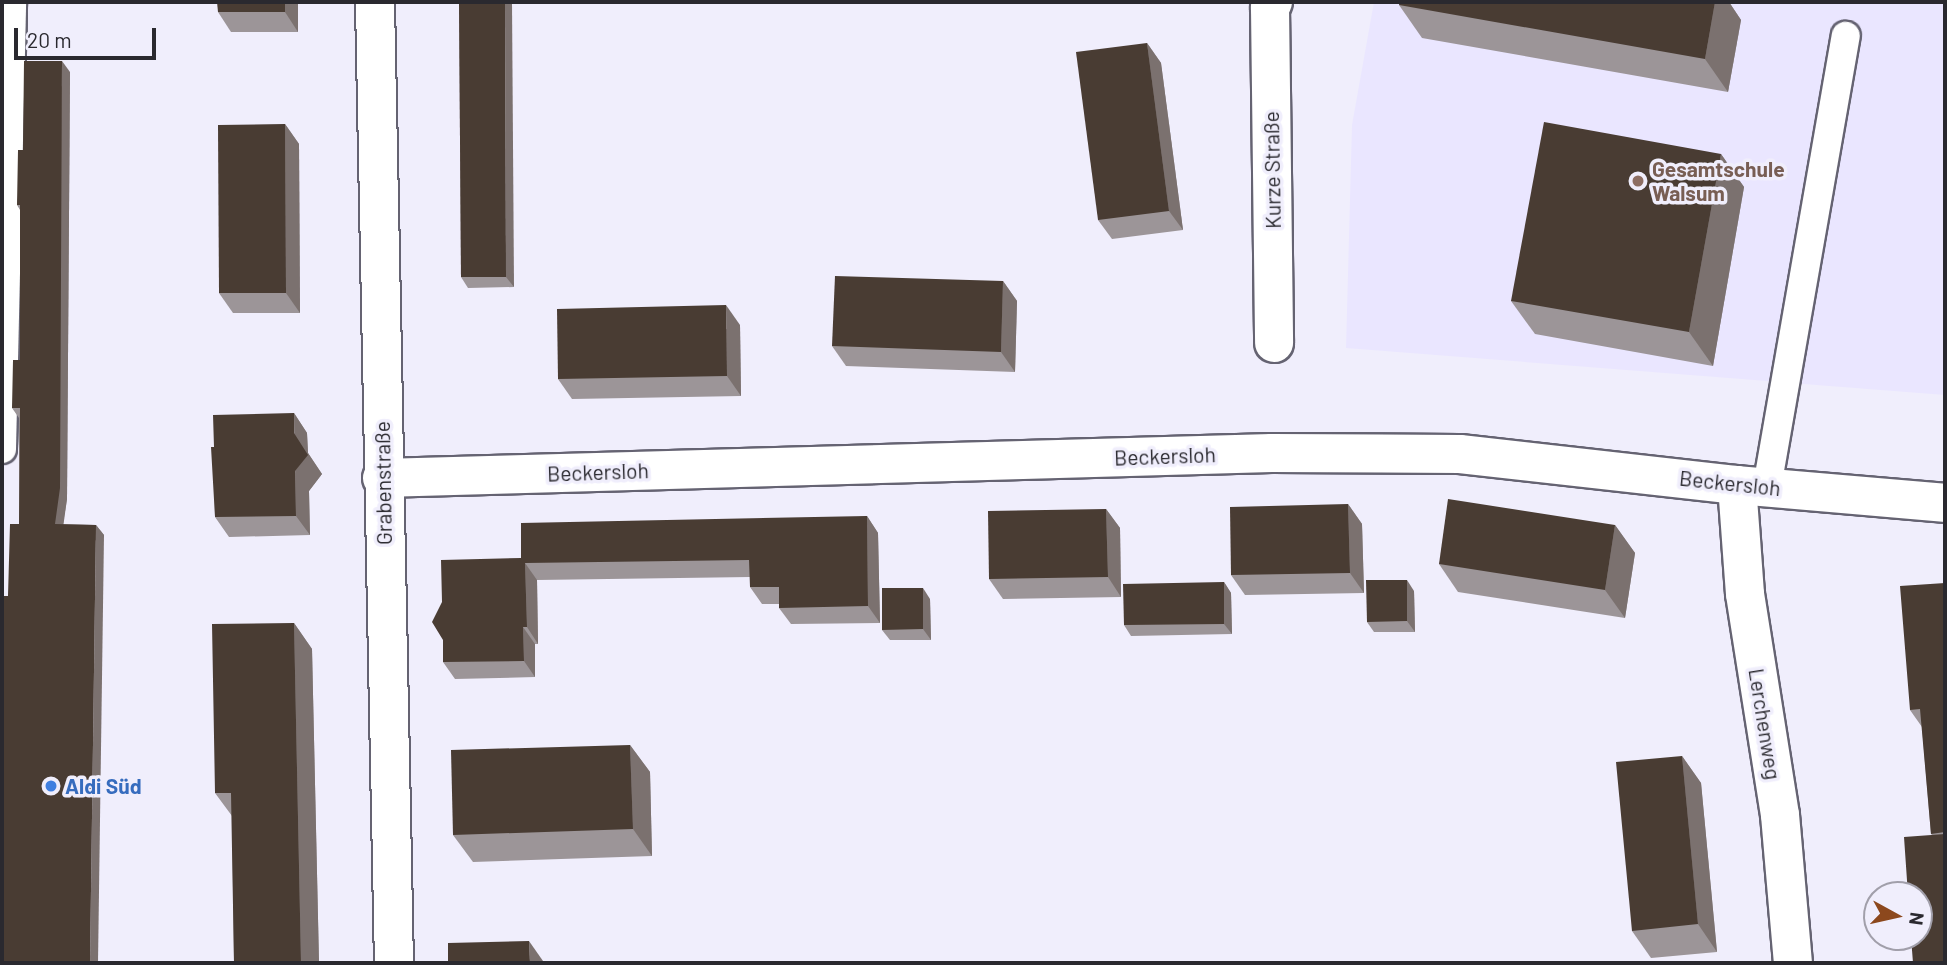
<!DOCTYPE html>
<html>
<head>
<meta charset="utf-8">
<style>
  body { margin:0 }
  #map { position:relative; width:1947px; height:965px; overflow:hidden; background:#f0eefc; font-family:Barlow,sans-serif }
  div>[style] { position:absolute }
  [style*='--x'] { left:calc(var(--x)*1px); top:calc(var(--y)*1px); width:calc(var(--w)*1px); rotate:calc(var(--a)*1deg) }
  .built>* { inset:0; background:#eae6ff }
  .roads { filter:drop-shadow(2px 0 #656372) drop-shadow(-2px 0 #656372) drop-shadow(0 2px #656372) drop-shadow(0 -2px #656372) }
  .lane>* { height:28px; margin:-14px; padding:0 14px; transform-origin:14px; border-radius:14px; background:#fff }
  .street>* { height:38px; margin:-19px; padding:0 19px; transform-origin:19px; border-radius:19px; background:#fff }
  .wall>* { inset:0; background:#9c9598 }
  .shaded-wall>* { inset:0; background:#7b716f }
  .building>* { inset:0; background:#493c33 }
  .dots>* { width:19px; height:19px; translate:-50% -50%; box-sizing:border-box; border:4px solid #f0eefc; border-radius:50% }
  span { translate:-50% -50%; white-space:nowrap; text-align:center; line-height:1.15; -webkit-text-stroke:7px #f0eefc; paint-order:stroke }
  .education-label { font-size:21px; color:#785e54; font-weight:700 }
  .left { translate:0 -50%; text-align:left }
  .street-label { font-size:21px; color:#2a292f }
  .shop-label { font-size:21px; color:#366cbe; font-weight:700 }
  .frame { position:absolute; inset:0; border:4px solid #2a292f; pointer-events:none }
  .north { position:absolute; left:1863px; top:881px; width:70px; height:70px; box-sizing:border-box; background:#f0eefc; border:2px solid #a19faa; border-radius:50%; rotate:98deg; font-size:19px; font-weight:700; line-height:28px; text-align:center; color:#2a292f }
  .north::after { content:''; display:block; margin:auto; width:24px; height:32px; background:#8c481d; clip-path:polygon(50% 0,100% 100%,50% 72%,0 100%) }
  .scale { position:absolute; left:14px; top:28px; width:142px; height:32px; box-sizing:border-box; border:4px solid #2a292f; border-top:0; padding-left:9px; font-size:21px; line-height:24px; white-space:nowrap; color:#2a292f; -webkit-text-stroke:5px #f0eefc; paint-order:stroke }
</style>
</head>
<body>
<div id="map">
  <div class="built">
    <div style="clip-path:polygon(1374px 2px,1945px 2px,1945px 395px,1346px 348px,1352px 125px)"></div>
  </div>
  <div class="roads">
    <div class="lane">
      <div style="--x:2;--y:449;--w:447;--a:-88.7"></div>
      <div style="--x:1767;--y:487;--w:458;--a:-80.1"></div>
    </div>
    <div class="street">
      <div style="--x:375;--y:2;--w:961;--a:88.87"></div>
      <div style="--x:1273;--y:2;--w:7;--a:117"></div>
      <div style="--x:1270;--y:8;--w:335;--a:89.3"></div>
      <div style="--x:382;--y:478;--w:890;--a:-1.61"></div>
      <div style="--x:1272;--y:453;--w:188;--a:0.3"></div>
      <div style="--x:1460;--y:454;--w:279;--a:6.4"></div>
      <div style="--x:1737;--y:485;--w:209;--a:4.9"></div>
      <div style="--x:1737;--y:485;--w:109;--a:85.8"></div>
      <div style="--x:1745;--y:594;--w:224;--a:81"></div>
      <div style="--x:1780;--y:815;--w:149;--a:85"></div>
    </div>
  </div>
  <div class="wall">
    <div style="clip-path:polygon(298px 2px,298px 32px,231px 32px,218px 12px)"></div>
    <div style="clip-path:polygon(459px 2px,514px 287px,468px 288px,461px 277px)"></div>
    <div style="clip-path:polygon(1400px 2px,1729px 2px,1741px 20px,1728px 92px,1422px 38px,1399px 5px)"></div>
    <div style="clip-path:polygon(1147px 43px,1161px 63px,1183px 230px,1112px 239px,1098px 220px)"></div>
    <div style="clip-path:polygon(70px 72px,67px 499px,63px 524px,96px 525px,104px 535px,8px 596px,19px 524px,19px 418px,12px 408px,20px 360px,20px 210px,17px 205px,23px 150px)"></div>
    <div style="clip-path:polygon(285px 124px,299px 144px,300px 313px,233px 313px,219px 293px)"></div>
    <div style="clip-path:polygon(1721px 154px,1744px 187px,1713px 366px,1535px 334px,1511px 301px)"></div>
    <div style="clip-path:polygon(1003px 281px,1017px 301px,1015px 372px,846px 366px,832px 346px)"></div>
    <div style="clip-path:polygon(740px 325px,741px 396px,572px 399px,558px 379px)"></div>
    <div style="clip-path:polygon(294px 413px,307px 433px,308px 453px,322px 474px,309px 491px,310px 535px,229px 537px,215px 517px,214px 447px)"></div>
    <div style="clip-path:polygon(1348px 504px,1362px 524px,1364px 593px,1245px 595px,1231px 575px)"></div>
    <div style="clip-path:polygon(1106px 509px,1120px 528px,1121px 597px,1003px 599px,989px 579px)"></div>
    <div style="clip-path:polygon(867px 516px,878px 533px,880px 623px,791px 624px,779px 608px,779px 604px,762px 604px,750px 587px,750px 577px,537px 580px,538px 644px,535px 644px,535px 677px,455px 679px,443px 662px,521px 558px)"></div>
    <div style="clip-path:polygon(1615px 525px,1635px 553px,1625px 618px,1458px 592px,1439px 564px)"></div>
    <div style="clip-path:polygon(1224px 582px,1231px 593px,1232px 634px,1131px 636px,1124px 625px)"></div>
    <div style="clip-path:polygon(1945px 583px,1945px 963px,1932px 835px,1931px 834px,1922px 727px,1910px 710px)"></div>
    <div style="clip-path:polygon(1414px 591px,1415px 632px,1374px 632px,1367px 622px)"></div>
    <div style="clip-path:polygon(930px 599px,931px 640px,890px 640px,882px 630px)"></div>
    <div style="clip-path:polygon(294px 623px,312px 649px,319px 963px,234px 963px,232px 816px,215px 793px)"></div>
    <div style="clip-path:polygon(630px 745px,650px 772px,652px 856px,473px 862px,453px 835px)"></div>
    <div style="clip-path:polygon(1682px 756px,1701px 783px,1717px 952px,1651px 958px,1632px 931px)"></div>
  </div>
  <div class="shaded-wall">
    <div style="clip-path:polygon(285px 2px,298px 2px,298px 32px,285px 12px)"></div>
    <div style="clip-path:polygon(505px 2px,512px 2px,514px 287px,506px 277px)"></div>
    <div style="clip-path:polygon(1715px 2px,1729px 2px,1741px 20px,1728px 92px,1705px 59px)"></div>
    <div style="clip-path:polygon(1147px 43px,1161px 63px,1183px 230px,1169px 211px)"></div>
    <div style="clip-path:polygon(62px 61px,70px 72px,67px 499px,62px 535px,55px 524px)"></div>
    <div style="clip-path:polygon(285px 124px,299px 144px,300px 313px,286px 293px)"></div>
    <div style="clip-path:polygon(1721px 154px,1744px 187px,1713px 366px,1689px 332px)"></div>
    <div style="clip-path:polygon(1003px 281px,1017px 301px,1015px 372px,1001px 352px)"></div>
    <div style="clip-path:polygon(726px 305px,740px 325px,741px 396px,727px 376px)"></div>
    <div style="clip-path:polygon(294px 413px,307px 433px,308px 453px,322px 474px,309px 491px,310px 535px,296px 516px)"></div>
    <div style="clip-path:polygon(1348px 504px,1362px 524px,1364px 593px,1350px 573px)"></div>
    <div style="clip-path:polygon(1106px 509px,1120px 528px,1121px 597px,1108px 577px)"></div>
    <div style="clip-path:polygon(867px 516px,878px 533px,880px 623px,868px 606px)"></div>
    <div style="clip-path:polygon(96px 525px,104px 535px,98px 963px,90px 963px)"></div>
    <div style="clip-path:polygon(1615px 525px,1635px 553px,1625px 618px,1605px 590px)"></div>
    <div style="clip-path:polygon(525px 563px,537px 580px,538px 644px,527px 627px)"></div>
    <div style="clip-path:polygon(1407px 580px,1414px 591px,1415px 632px,1407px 621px)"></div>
    <div style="clip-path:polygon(1224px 582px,1231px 593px,1232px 634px,1224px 624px)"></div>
    <div style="clip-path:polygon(923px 588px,930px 599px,931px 640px,923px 629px)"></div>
    <div style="clip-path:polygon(294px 623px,312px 649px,319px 963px,301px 963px)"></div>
    <div style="clip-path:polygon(523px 627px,535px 644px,535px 677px,524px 661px)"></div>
    <div style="clip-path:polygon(630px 745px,650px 772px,652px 856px,633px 829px)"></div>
    <div style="clip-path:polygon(1682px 756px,1701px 783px,1717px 952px,1698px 924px)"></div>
    <div style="clip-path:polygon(529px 941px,543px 961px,543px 963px,530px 963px)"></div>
  </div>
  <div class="building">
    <div style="clip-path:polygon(217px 2px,285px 2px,285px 12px,218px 12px)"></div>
    <div style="clip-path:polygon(459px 2px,505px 2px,506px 277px,461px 277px)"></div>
    <div style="clip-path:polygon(1400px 2px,1715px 2px,1705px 59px,1399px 5px)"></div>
    <div style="clip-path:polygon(1147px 43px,1169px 211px,1098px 220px,1076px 52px)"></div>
    <div style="clip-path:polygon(24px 61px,62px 61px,60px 488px,55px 524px,96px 525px,90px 963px,2px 963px,2px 596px,8px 596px,10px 524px,19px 524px,20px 408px,12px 408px,13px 360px,20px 360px,20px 205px,17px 205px,18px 150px,23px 150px)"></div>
    <div style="clip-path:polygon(1544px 122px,1721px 154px,1689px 332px,1511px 301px)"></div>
    <div style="clip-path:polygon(285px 124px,286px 293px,219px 293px,218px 125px)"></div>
    <div style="clip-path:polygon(835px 276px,1003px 281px,1001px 352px,832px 346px)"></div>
    <div style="clip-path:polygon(726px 305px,727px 376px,558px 379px,557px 309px)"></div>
    <div style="clip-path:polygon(294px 413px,294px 433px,308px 455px,295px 471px,296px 516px,215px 517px,211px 447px,214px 447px,213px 415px)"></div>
    <div style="clip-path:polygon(1448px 499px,1615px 525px,1605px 590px,1439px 564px)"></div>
    <div style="clip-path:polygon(1348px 504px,1350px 573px,1231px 575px,1230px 507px)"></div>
    <div style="clip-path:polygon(1106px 509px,1108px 577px,989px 579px,988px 511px)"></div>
    <div style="clip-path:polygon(867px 516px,868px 606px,779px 608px,779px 587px,750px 587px,749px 560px,525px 563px,527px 627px,523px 627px,524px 661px,443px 662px,443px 640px,432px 622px,442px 602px,441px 560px,521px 558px,521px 523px)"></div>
    <div style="clip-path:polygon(1366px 580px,1407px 580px,1407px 621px,1367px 622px)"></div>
    <div style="clip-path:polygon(1224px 582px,1224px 624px,1124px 625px,1123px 584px)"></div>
    <div style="clip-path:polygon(1945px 583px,1945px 832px,1931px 834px,1920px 709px,1910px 710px,1900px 586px)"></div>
    <div style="clip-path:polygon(882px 588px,923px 588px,923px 629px,882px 630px)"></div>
    <div style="clip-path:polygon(294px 623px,301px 963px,234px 963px,231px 793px,215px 793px,212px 624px)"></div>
    <div style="clip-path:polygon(630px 745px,633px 829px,453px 835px,451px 750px)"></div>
    <div style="clip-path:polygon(1682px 756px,1698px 924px,1632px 931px,1616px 762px)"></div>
    <div style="clip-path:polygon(1945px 834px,1945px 963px,1913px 963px,1911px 937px,1919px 937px,1919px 895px,1908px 895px,1904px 837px)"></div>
    <div style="clip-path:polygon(529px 941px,530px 963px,448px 963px,448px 943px)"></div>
  </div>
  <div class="dots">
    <div style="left:1638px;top:181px;background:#8d6e63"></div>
    <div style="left:51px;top:786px;background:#3f7fe0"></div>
  </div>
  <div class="education-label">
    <span class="left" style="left:1652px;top:181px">Gesamtschule<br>Walsum</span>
  </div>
  <div class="street-label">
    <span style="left:1272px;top:170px;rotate:-91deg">Kurze Straße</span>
    <span style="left:1165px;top:456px;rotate:-2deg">Beckersloh</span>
    <span style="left:598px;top:472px;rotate:-2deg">Beckersloh</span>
    <span style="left:383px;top:483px;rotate:-91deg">Grabenstraße</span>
    <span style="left:1730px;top:483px;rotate:6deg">Beckersloh</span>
    <span style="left:1765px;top:724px;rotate:81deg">Lerchenweg</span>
  </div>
  <div class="shop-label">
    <span class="left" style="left:65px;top:786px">Aldi Süd</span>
  </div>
  <div class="frame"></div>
  <div class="north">N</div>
  <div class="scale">20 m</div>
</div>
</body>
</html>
